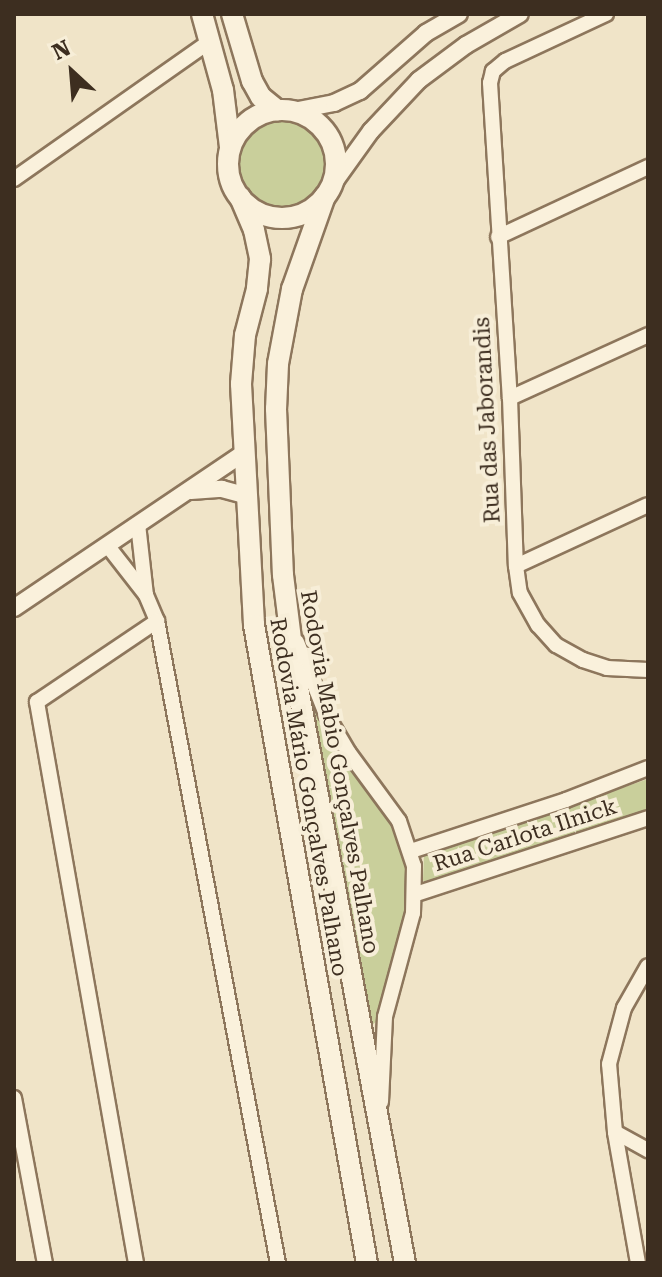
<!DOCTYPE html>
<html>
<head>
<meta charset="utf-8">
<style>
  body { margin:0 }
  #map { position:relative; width:662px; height:1277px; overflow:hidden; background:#f0e4c8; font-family:"Roboto Serif",serif }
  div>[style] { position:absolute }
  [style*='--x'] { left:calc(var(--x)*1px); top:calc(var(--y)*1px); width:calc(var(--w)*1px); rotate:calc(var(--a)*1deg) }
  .green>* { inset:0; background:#c9cf9b }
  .round { border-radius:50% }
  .roads { filter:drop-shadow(2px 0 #8d765c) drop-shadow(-2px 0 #8d765c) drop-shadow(0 2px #8d765c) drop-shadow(0 -2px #8d765c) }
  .minor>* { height:14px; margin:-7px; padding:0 7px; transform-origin:7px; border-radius:7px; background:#faf1dc }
  .tertiary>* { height:16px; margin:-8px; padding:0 8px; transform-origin:8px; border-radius:8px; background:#faf1dc }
  .secondary>* { height:20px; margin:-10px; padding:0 10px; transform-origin:10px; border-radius:10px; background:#faf1dc }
  .secondary>.ring { margin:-10px; padding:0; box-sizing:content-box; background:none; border:20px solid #faf1dc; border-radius:50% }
  span { translate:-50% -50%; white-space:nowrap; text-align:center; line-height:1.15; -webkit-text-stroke:8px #f7eed8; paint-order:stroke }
  .street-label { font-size:22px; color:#3d2e20 }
  .frame { position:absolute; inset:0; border:16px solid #3d2e20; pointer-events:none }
  .north { position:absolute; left:32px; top:32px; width:80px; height:80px; -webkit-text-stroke:6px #f7eed8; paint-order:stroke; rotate:334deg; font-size:22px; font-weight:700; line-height:32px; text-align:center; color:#3d2e20 }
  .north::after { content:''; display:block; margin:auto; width:28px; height:36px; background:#3d2e20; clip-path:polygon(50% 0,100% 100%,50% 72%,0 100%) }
</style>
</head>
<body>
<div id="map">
  <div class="green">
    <div class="round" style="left:237px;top:120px;width:90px;height:90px"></div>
    <div style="clip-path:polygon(316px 711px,337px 749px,389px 821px,406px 866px,405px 911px,377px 1021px,372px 1025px,312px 712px)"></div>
    <div style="clip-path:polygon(648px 779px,648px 810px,462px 873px,425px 884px,423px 880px,424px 855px)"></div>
  </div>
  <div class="roads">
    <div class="minor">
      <div style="--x:606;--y:14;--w:111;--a:155"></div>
      <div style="--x:505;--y:61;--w:16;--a:140"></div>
      <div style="--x:493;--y:71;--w:12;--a:104"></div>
      <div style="--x:490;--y:83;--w:316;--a:86.4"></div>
      <div style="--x:510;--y:398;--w:168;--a:88"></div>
      <div style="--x:516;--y:566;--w:27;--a:82"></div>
      <div style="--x:520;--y:593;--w:37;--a:61"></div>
      <div style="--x:538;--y:625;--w:27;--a:48"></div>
      <div style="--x:556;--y:645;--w:31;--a:29"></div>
      <div style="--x:583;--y:660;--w:25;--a:18"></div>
      <div style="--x:607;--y:668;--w:41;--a:2.8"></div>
      <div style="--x:14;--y:179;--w:240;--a:-35.1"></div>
      <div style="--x:498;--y:237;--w:166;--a:-25"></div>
      <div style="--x:510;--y:398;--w:152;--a:-24.5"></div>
      <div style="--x:138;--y:524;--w:71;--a:83.6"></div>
      <div style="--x:146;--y:595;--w:28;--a:67"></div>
      <div style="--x:157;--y:621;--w:653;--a:79.33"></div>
      <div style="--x:107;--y:545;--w:63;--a:52"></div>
      <div style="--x:516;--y:566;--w:145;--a:-24.8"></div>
      <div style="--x:297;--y:642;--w:78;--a:68.1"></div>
      <div style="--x:326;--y:714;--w:45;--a:59.5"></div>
      <div style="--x:349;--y:753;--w:84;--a:53.7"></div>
      <div style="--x:399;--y:821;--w:47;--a:71.6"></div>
      <div style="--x:414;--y:866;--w:47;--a:91.2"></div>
      <div style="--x:413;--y:913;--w:108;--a:105.1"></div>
      <div style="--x:385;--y:1017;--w:85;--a:92.7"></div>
      <div style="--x:411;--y:851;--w:163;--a:-18.2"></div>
      <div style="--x:566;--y:800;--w:88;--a:-21.3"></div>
      <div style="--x:416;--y:894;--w:244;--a:-18.1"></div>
      <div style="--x:14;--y:1098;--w:168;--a:79.4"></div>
      <div style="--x:615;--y:1132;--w:38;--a:29"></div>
      <div style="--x:136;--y:1263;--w:570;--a:-100.01"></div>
      <div style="--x:37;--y:702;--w:145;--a:-34"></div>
      <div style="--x:638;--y:1263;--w:133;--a:-100"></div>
      <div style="--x:615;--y:1132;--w:68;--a:-95"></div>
      <div style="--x:609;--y:1064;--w:58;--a:-75"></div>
      <div style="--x:624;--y:1008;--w:48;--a:-60.3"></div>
    </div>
    <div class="tertiary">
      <div style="--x:293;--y:111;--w:42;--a:-11"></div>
      <div style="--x:334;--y:103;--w:29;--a:-25"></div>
      <div style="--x:360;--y:91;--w:88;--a:-41.3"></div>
      <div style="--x:426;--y:33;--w:38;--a:-30"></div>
      <div style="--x:330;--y:188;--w:70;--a:-54.3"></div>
      <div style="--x:371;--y:131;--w:70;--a:-46.7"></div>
      <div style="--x:419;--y:80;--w:59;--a:-36.7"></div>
      <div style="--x:466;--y:45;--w:62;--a:-29.9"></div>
      <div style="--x:191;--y:491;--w:31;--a:-4"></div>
      <div style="--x:222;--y:489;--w:24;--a:15"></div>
      <div style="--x:14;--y:608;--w:275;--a:-34"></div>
    </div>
    <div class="secondary">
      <div style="--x:202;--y:14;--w:79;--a:74.6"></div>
      <div style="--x:223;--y:90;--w:57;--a:83"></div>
      <div style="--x:232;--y:14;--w:70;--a:73.4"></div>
      <div style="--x:252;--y:81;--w:18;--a:61"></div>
      <div style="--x:261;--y:97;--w:21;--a:39"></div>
      <div class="ring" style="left:228px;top:110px;width:88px;height:88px"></div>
      <div style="--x:325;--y:196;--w:99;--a:109.5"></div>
      <div style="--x:292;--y:289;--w:76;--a:100.6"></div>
      <div style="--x:278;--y:364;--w:45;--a:92.5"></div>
      <div style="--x:276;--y:409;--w:166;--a:87.6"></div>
      <div style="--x:283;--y:575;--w:98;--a:82.9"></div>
      <div style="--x:295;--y:672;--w:601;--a:79.46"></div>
      <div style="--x:240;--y:197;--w:36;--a:67"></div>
      <div style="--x:254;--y:230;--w:30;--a:78"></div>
      <div style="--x:260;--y:259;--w:30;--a:96"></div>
      <div style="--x:257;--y:289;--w:48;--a:104.6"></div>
      <div style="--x:245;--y:335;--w:49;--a:94.7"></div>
      <div style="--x:241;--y:384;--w:241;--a:86.9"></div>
      <div style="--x:254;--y:625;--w:648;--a:79.96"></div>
    </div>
  </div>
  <div class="street-label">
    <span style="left:487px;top:420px;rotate:-93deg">Rua das Jaborandis</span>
    <span style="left:340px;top:772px;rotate:80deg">Rodovia Mabio Gonçalves Palhano</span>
    <span style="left:309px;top:797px;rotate:80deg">Rodovia Mário Gonçalves Palhano</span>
    <span style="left:525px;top:835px;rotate:-18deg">Rua Carlota Ilnick</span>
  </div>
  <div class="frame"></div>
  <div class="north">N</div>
</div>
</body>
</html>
